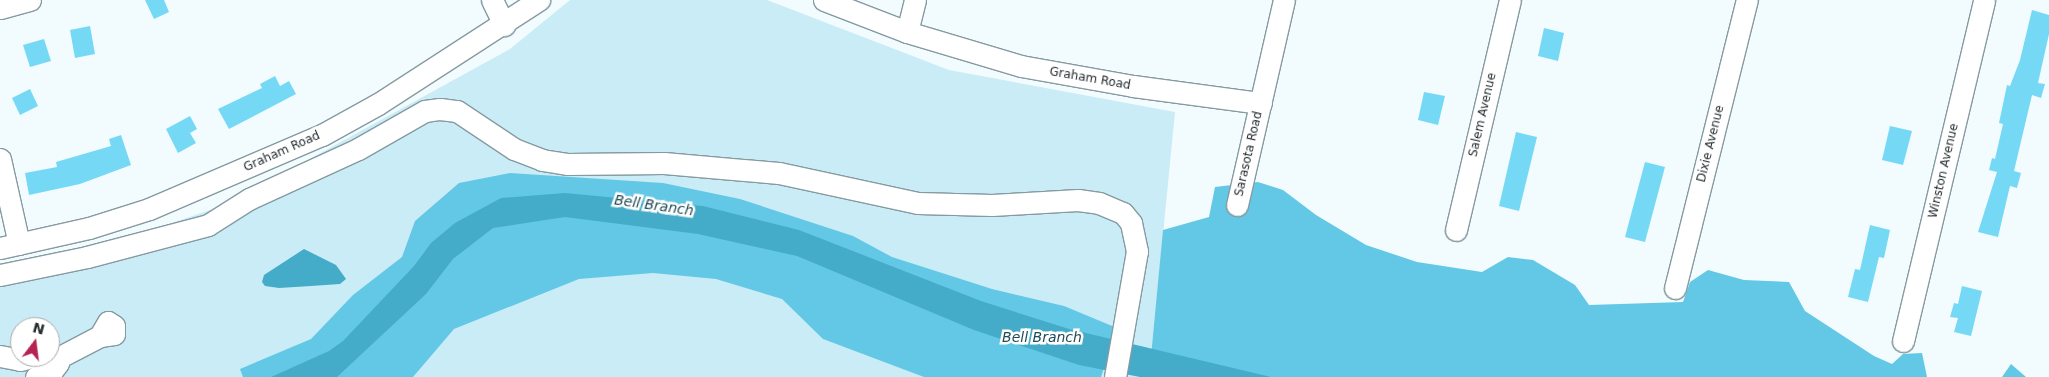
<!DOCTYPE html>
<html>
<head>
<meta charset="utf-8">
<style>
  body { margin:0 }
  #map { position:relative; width:2049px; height:377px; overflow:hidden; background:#f2fbfe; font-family:"DejaVu Sans",sans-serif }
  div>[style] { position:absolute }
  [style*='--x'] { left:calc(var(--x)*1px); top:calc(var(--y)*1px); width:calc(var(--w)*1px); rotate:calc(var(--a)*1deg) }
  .green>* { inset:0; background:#caecf7 }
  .forest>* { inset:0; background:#63c8e5 }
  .water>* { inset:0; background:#44acc8 }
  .building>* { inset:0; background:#75d9f6 }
  .roads { filter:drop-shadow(1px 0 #859aa1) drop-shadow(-1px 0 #859aa1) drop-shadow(0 1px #859aa1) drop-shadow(0 -1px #859aa1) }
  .minor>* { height:21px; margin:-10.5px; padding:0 10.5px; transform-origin:10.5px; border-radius:10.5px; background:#fff }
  span { translate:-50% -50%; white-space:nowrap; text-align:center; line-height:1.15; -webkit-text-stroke:5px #fff; paint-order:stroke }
  .street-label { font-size:12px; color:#252d30 }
  .water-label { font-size:14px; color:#1e4b57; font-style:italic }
  .north { position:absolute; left:10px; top:317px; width:50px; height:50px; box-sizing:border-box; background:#fff; border:1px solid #a8abac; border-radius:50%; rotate:15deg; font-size:14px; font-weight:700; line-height:20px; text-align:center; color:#252d30 }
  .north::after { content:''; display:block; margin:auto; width:18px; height:22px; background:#b52451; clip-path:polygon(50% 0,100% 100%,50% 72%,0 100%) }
</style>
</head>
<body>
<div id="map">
  <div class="green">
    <div style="clip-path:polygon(evenodd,570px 0,767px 0,949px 70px,1175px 112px,1149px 377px,0 377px,0 269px,166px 225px,213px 209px,257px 188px,510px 49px,570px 0,20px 327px,50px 327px,50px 357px,20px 357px,20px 327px)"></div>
  </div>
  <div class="forest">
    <div style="clip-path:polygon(510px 173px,663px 183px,740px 199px,853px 236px,892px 257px,992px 289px,1064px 306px,1117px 328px,1101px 377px,924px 377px,823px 339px,782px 299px,716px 279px,653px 273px,579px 279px,454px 329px,413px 377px,243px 377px,240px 369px,311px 339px,353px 295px,402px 257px,415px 221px,459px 183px)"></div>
    <div style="clip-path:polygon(1258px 182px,1283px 190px,1316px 215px,1366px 245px,1417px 262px,1482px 272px,1508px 257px,1533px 260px,1575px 285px,1589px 305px,1683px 302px,1690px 282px,1708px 270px,1744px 280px,1789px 282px,1805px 311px,1874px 356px,1892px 364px,1903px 354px,1922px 353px,1927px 377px,1149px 377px,1163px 230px,1209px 217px,1215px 187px)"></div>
    <div style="clip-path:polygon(2011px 364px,2026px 377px,2002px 377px)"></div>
  </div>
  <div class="water">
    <div style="clip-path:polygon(565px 193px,703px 206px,799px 230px,981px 301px,1069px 329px,1271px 377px,1140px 377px,1079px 365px,974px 330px,797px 256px,698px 234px,565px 217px,493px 228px,453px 259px,426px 294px,337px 377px,271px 377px,329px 351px,343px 341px,414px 266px,431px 243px,455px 223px,501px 198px)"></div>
    <div style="clip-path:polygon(304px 249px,336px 265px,346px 279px,340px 284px,311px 286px,279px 288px,265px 286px,262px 282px,264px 275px)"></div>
  </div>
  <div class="building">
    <div style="clip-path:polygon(145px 0,164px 0,169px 12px,154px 19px)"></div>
    <div style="clip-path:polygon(2032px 10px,2049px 15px,2049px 34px,2038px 83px,2045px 84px,2041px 98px,2032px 95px,2014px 171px,2021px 173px,2017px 188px,2010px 186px,1998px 237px,1978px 232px,1997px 172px,1989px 170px,1992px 158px,1995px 159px,2003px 124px,1999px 123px,2007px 85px,2010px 86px,2020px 60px)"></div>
    <div style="clip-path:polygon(90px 26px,95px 54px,75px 58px,70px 30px)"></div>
    <div style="clip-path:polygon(1544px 28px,1564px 33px,1558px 61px,1538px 56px)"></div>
    <div style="clip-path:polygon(44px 39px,51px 61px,30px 67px,23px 45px)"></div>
    <div style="clip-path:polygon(275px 76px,280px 86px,289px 81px,296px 94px,229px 129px,218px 109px,262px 88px,260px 84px)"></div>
    <div style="clip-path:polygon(30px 89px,38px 106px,20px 115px,12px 98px)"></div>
    <div style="clip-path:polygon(1424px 92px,1445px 96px,1438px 125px,1418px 120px)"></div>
    <div style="clip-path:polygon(190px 116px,197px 129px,190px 133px,196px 143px,178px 153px,166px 129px)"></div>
    <div style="clip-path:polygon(1890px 126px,1912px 131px,1903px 165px,1882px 160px)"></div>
    <div style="clip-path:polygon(1516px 132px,1537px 137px,1519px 211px,1499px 206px)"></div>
    <div style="clip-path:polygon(121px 135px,131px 165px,80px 184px,29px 195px,25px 173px,57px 167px,56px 162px,111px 146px,109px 139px)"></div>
    <div style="clip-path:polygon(1645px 162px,1665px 167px,1645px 242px,1625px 237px)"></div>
    <div style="clip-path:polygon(1870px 225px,1890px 230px,1884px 258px,1879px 257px,1868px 302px,1848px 297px,1855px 269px,1860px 270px)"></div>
    <div style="clip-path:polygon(1962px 286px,1982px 291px,1971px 336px,1954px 332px,1958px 318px,1950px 317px,1954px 303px,1958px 304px)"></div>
  </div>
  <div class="roads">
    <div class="minor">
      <div style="--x:492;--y:0;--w:28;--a:64"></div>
      <div style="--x:824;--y:0;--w:89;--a:21.1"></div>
      <div style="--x:907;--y:32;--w:119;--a:16.6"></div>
      <div style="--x:1021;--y:66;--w:114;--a:10.1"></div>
      <div style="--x:1133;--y:86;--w:129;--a:7.6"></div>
      <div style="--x:0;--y:8;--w:31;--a:-15"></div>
      <div style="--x:907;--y:32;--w:33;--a:-76"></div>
      <div style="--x:0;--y:159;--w:87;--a:77.4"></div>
      <div style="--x:1237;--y:205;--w:210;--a:-77.1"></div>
      <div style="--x:1456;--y:230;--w:236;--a:-76.8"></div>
      <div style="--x:0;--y:248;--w:91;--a:-12.7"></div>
      <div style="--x:89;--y:228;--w:63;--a:-17.6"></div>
      <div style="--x:149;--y:209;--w:188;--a:-23.2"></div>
      <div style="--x:322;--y:135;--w:64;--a:-29"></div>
      <div style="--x:378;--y:104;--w:192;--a:-32.9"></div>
      <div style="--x:0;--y:275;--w:89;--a:-11.7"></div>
      <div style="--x:87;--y:257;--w:125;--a:-14.8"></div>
      <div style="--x:208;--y:225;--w:49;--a:-32.4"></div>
      <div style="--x:249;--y:199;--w:120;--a:-24.6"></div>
      <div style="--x:358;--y:149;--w:77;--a:-29.6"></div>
      <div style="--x:425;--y:111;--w:15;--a:-8"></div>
      <div style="--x:440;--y:109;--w:17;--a:7"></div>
      <div style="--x:457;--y:111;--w:69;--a:33.7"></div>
      <div style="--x:514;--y:149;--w:30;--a:21"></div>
      <div style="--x:542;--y:160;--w:25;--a:9"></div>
      <div style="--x:567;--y:164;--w:97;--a:-0.6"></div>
      <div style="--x:664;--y:163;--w:115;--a:5"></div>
      <div style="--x:779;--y:173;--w:142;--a:12.2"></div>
      <div style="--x:918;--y:203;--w:74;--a:1.5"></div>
      <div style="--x:992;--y:205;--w:86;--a:-3.3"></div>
      <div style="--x:1078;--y:200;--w:21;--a:8"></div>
      <div style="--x:1099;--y:203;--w:26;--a:23"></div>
      <div style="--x:1123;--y:213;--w:13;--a:51"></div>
      <div style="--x:1131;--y:223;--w:29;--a:78"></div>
      <div style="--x:1137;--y:251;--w:128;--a:99.9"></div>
      <div style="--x:1675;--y:288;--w:297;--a:-76"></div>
      <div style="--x:1903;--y:341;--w:350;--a:-76.6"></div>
      <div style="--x:0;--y:356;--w:20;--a:11"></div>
      <div style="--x:20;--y:360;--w:12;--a:-14"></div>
      <div style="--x:56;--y:359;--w:50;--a:-27.6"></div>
      <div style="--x:100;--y:336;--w:14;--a:-8"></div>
      <div style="--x:114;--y:334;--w:8;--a:-90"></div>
      <div style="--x:114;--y:326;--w:7;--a:-146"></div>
      <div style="--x:108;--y:322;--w:16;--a:120"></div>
      <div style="--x:36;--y:377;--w:17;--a:-21"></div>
      <div style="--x:52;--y:371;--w:10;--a:-53"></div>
      <div style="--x:58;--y:363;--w:12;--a:-132"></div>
    </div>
  </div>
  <div class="street-label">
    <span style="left:1090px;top:79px;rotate:10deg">Graham Road</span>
    <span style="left:1483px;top:115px;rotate:-77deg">Salem Avenue</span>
    <span style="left:1711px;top:144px;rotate:-76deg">Dixie Avenue</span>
    <span style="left:282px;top:152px;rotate:-24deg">Graham Road</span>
    <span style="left:1249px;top:154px;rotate:-77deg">Sarasota Road</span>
    <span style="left:1944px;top:171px;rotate:-77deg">Winston Avenue</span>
  </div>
  <div class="water-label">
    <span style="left:654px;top:205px;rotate:8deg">Bell Branch</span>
    <span style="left:1042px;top:337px">Bell Branch</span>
  </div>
  <div class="north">N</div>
</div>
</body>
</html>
